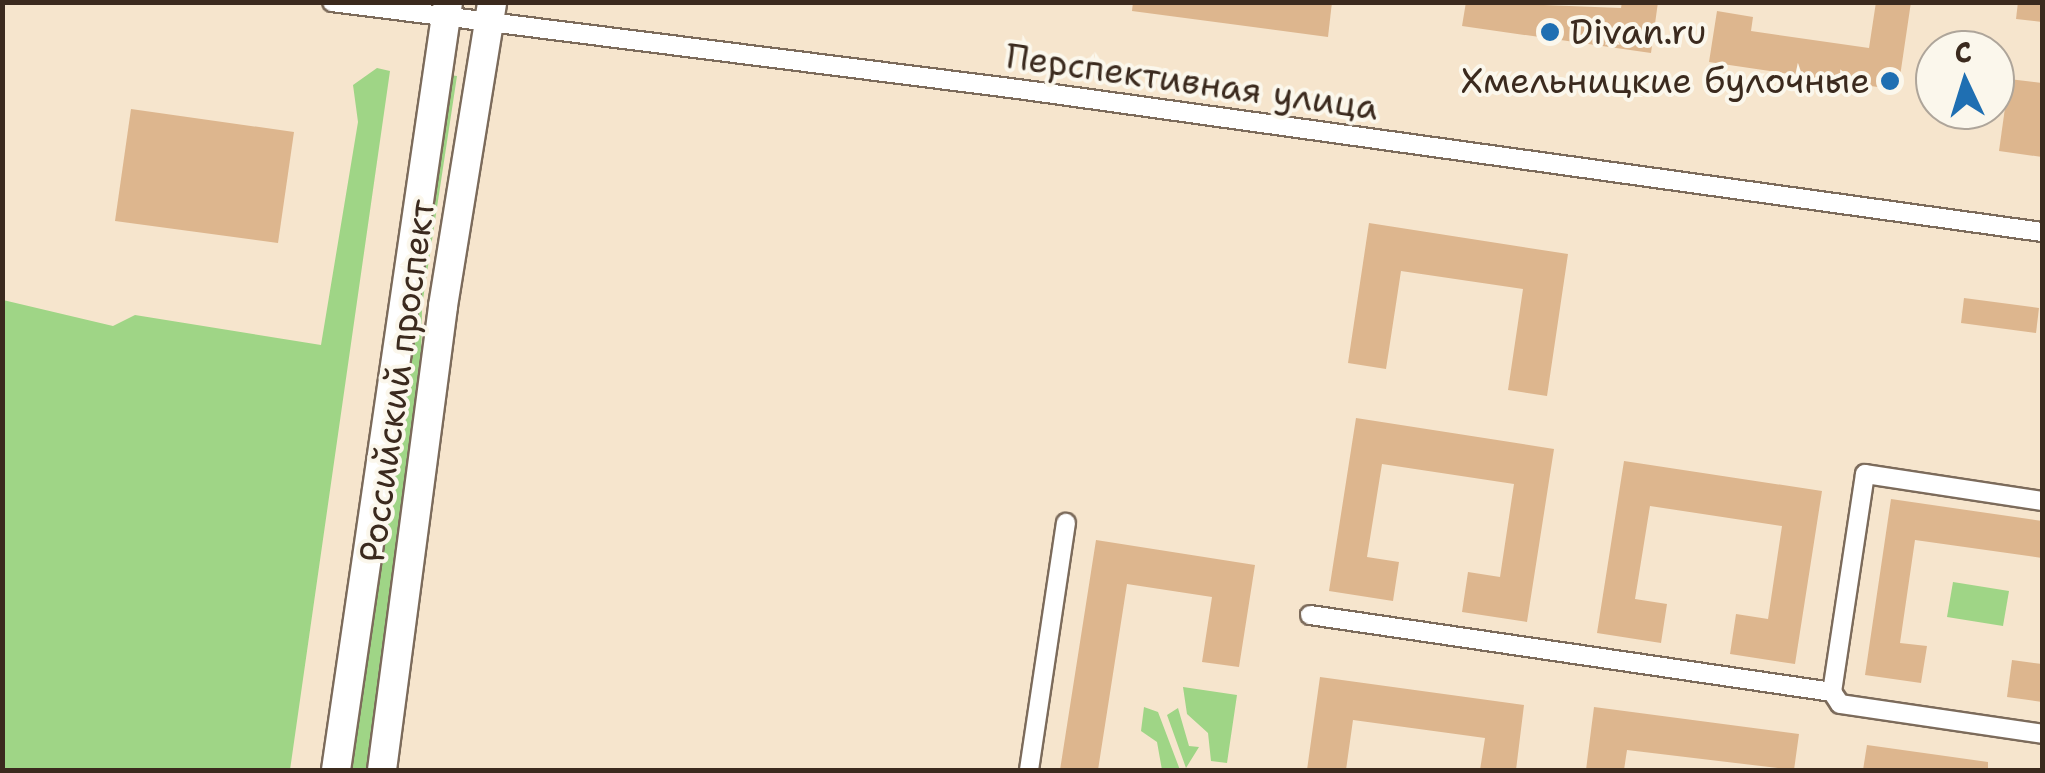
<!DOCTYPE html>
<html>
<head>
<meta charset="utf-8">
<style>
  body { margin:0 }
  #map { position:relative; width:2045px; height:773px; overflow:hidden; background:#f6e5cd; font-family:"Shantell Sans",sans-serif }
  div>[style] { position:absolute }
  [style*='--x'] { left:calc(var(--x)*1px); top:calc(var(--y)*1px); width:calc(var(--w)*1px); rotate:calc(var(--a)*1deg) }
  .green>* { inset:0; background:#9fd586 }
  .building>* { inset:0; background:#ddb68e }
  .roads { filter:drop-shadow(2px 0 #7c6b5b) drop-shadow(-2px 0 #7c6b5b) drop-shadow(0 2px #7c6b5b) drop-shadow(0 -2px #7c6b5b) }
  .street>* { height:18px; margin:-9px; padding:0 9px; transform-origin:9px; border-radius:9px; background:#fff }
  .secondary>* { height:28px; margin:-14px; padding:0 14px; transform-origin:14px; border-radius:14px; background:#fff }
  .dots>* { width:28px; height:28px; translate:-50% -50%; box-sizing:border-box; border:5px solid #fbf7ec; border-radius:50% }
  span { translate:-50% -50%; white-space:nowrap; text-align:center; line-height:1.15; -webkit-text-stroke:8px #fbf7ec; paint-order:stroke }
  .poi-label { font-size:35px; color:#3b2a1e }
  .left { translate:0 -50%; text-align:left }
  .right { translate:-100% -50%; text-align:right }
  .street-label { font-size:35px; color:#3b2a1e }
  .frame { position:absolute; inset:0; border:5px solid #3b2a1e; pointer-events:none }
  .north { position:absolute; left:1915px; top:30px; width:100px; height:100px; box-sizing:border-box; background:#fbf7ec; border:2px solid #aea59a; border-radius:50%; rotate:356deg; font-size:28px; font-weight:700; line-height:40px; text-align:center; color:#3b2a1e }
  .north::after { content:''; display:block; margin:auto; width:35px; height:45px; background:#1f6fb2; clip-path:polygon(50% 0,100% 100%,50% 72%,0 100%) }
</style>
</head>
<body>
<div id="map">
  <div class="green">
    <div style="clip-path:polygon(377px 68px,390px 71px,290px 770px,3px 770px,3px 300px,113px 326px,135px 315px,321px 345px,358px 122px,353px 85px)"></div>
    <div style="clip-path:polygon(448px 75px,457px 76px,422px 306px,421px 371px,366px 770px,348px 770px)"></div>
    <div style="clip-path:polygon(1953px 582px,2009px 591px,2003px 626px,1947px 617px)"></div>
    <div style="clip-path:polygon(1183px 687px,1237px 695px,1227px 763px,1211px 761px,1208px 733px,1187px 714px)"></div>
    <div style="clip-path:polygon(1144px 707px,1158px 712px,1180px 770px,1162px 770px,1157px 742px,1141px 731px)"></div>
    <div style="clip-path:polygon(1178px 708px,1189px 746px,1199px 747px,1186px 768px,1167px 715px)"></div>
  </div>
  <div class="building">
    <div style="clip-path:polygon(1133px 2px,1332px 2px,1328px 37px,1132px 11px)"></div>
    <div style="clip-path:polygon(1466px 2px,1621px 8px,1622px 2px,1658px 2px,1651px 53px,1462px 26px)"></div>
    <div style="clip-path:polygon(1876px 2px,1911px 2px,1898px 90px,1709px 62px,1717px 11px,1753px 17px,1751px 31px,1869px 48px)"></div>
    <div style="clip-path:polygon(2018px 2px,2042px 2px,2042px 22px,2016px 19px)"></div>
    <div style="clip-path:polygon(2009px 79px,2042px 83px,2042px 157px,1999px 151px)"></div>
    <div style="clip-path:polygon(131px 109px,294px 132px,278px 243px,115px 221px)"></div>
    <div style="clip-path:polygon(1369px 223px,1568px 254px,1547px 396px,1508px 390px,1523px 289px,1401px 271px,1386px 369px,1348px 363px)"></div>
    <div style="clip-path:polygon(1964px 298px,2039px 308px,2036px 333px,1961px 323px)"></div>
    <div style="clip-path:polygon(1356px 418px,1554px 449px,1527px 622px,1462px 612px,1468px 572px,1500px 577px,1514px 484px,1382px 464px,1367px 557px,1399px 562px,1393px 601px,1329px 591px)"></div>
    <div style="clip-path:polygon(1624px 461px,1822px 491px,1795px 664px,1730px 654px,1736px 614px,1768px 619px,1782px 526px,1650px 506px,1635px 599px,1667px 604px,1661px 643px,1597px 633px)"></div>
    <div style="clip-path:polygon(1891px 499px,2042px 521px,2042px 558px,1915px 540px,1900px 643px,1927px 646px,1921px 683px,1865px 675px)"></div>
    <div style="clip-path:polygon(1096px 540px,1255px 565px,1239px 667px,1202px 662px,1212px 597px,1127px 584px,1098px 770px,1060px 770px)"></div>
    <div style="clip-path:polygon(2012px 660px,2042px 664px,2042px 702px,2007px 697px)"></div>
    <div style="clip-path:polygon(1320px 677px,1524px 705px,1516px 770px,1480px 770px,1485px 738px,1353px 720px,1346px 770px,1307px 770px)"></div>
    <div style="clip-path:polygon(1594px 707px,1799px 734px,1794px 770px,1627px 750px,1624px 770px,1586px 770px)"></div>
    <div style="clip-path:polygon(1867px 745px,1988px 762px,1988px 770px,1863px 770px)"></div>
  </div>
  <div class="roads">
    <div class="street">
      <div style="--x:332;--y:2;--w:691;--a:7.23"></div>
      <div style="--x:1018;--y:89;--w:1034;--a:7.95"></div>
      <div style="--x:2042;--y:501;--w:179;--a:-171.3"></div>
      <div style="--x:1865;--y:474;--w:220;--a:98.6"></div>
      <div style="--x:1832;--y:692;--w:14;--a:56"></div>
      <div style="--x:1840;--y:704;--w:204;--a:8.4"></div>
      <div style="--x:1310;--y:615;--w:528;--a:8.39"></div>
      <div style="--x:1029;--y:770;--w:250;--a:-81.5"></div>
    </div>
    <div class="secondary">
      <div style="--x:336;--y:770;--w:776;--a:-81.7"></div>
      <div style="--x:382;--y:770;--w:468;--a:-82.5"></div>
      <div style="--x:443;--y:306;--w:308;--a:-80.8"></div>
    </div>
  </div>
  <div class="dots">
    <div style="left:1550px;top:32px;background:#1f6fb2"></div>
    <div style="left:1890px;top:81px;background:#1f6fb2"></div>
  </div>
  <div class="poi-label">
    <span class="left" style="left:1570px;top:32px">Divan.ru</span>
    <span class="right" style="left:1870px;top:81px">Хмельницкие булочные</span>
  </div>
  <div class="street-label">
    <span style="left:1192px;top:82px;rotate:8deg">Перспективная улица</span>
    <span style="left:397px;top:381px;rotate:-82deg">Российский проспект</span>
  </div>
  <div class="frame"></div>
  <div class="north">С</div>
</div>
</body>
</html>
